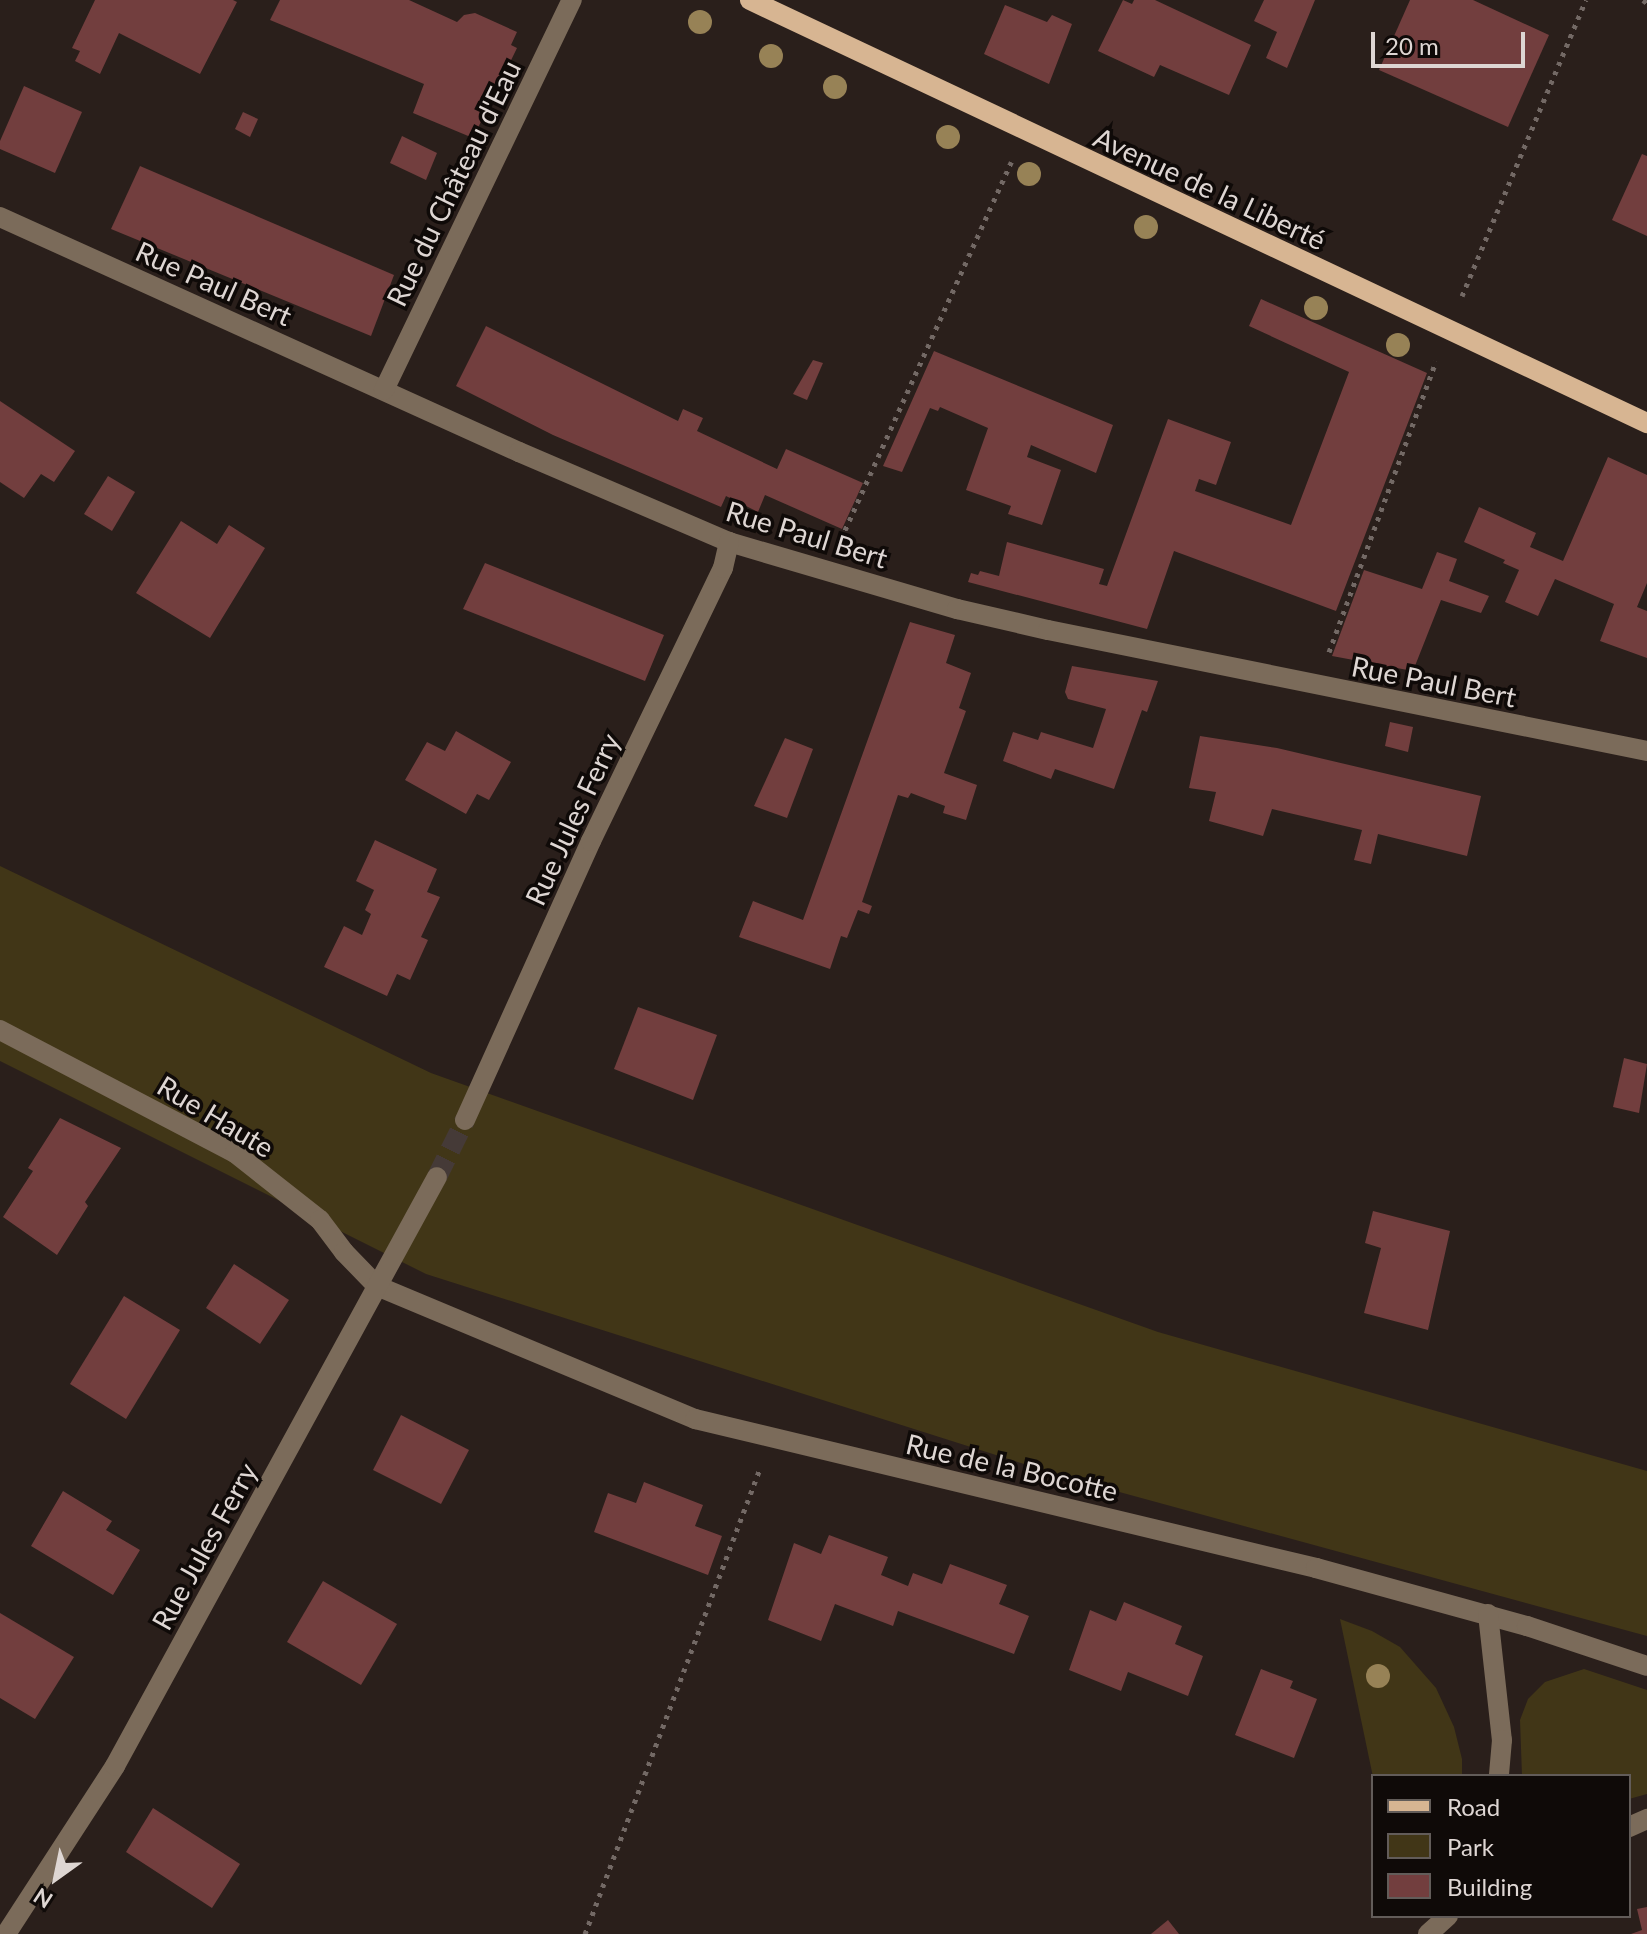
<!DOCTYPE html>
<html>
<head>
<meta charset="utf-8">
<style>
  body { margin:0 }
  #map { position:relative; width:1647px; height:1934px; overflow:hidden; background:#2a1f1b; font-family:Lato,sans-serif }
  div>[style] { position:absolute }
  [style*='--x'] { left:calc(var(--x)*1px); top:calc(var(--y)*1px); width:calc(var(--w)*1px); rotate:calc(var(--a)*1deg) }
  .green>* { inset:0; background:#413617 }
  .building>* { inset:0; background:#723e3e }
  .minor-tunnel>* { height:20px; margin-top:-10px; transform-origin:0; background:repeating-linear-gradient(90deg,#453a37 0 20px,transparent 0 30px) }
  .path>* { height:5px; margin-top:-2.5px; transform-origin:0; background:repeating-linear-gradient(90deg,#736965 0 4px,transparent 0 10px) }
  .minor>* { height:20px; margin:-10px; padding:0 10px; transform-origin:10px; border-radius:10px; background:#7b6b5a }
  .major>* { height:20px; margin:-10px; padding:0 10px; transform-origin:10px; border-radius:10px; background:#d7b592 }
  .trees>* { width:24px; height:24px; margin:-12px; border-radius:50%; background:#978256 }
  span { translate:-50% -50%; white-space:nowrap; text-align:center; line-height:1.15; -webkit-text-stroke:7px #0f0a08; paint-order:stroke }
  .street-label { font-size:28px; color:#ded6d3 }
  .legend { position:absolute; left:1371px; top:1774px; width:260px; height:144px; box-sizing:border-box; background:#0f0a08; border:2px solid #625c59; margin:0; padding:10px 14px; list-style:none; font-size:24px; color:#ded6d3 }
  .legend li { display:flex; align-items:center; gap:16px; height:40px }
  .legend b { width:40px; border:2px solid #625c59 }
  .north { position:absolute; left:16px; top:1838px; width:80px; height:80px; -webkit-text-stroke:6px #0f0a08; paint-order:stroke; rotate:213deg; font-size:22px; font-weight:700; line-height:32px; text-align:center; color:#ded6d3 }
  .north::after { content:''; display:block; margin:auto; width:28px; height:36px; background:#ded6d3; clip-path:polygon(50% 0,100% 100%,50% 72%,0 100%) }
  .scale { position:absolute; left:1371px; top:32px; width:154px; height:36px; box-sizing:border-box; border:4px solid #ded6d3; border-top:0; padding-left:10px; font-size:24px; line-height:28px; white-space:nowrap; color:#ded6d3; -webkit-text-stroke:6px #0f0a08; paint-order:stroke }
</style>
</head>
<body>
<div id="map">
  <div class="green">
    <div style="clip-path:polygon(0 866px,431px 1073px,1158px 1332px,1647px 1471px,1647px 1636px,1068px 1478px,426px 1274px,0 1061px)"></div>
    <div style="clip-path:polygon(1340px 1619px,1372px 1631px,1400px 1647px,1436px 1688px,1454px 1727px,1462px 1759px,1462px 1776px,1373px 1777px)"></div>
    <div style="clip-path:polygon(1584px 1669px,1647px 1690px,1647px 1794px,1629px 1799px,1629px 1776px,1522px 1776px,1520px 1720px,1528px 1699px,1545px 1682px)"></div>
  </div>
  <div class="building">
    <div style="clip-path:polygon(95px 0,233px 0,237px 2px,200px 74px,119px 33px,100px 74px,75px 61px,80px 51px,72px 48px)"></div>
    <div style="clip-path:polygon(280px 0,409px 0,457px 22px,464px 15px,475px 13px,517px 32px,511px 45px,517px 48px,473px 138px,413px 113px,424px 84px,270px 20px)"></div>
    <div style="clip-path:polygon(1123px 0,1132px 4px,1134px 0,1155px 0,1251px 45px,1229px 95px,1160px 65px,1154px 77px,1098px 51px)"></div>
    <div style="clip-path:polygon(1264px 0,1315px 0,1287px 68px,1266px 58px,1277px 32px,1254px 21px)"></div>
    <div style="clip-path:polygon(1410px 0,1473px 0,1549px 35px,1508px 127px,1379px 70px)"></div>
    <div style="clip-path:polygon(1005px 5px,1047px 22px,1052px 15px,1072px 24px,1049px 84px,984px 54px)"></div>
    <div style="clip-path:polygon(24px 86px,82px 112px,55px 173px,0 149px,0 141px)"></div>
    <div style="clip-path:polygon(243px 112px,258px 119px,250px 137px,235px 129px)"></div>
    <div style="clip-path:polygon(402px 136px,437px 153px,426px 180px,390px 163px)"></div>
    <div style="clip-path:polygon(1642px 154px,1647px 156px,1647px 236px,1612px 220px)"></div>
    <div style="clip-path:polygon(140px 166px,394px 275px,371px 336px,111px 229px)"></div>
    <div style="clip-path:polygon(1261px 299px,1427px 373px,1336px 611px,1174px 551px,1147px 629px,968px 582px,971px 573px,978px 575px,980px 571px,999px 576px,1007px 542px,1104px 569px,1099px 584px,1107px 586px,1168px 419px,1231px 442px,1216px 485px,1199px 479px,1195px 491px,1291px 525px,1349px 372px,1249px 326px)"></div>
    <div style="clip-path:polygon(486px 326px,678px 421px,683px 409px,703px 418px,697px 431px,777px 469px,786px 449px,863px 483px,842px 529px,765px 495px,758px 512px,726px 496px,721px 507px,553px 435px,456px 386px)"></div>
    <div style="clip-path:polygon(934px 351px,1113px 425px,1096px 473px,1031px 445px,1027px 457px,1061px 470px,1042px 525px,1008px 514px,1011px 506px,966px 490px,988px 428px,940px 407px,938px 411px,930px 408px,902px 472px,883px 466px)"></div>
    <div style="clip-path:polygon(813px 360px,823px 363px,807px 400px,793px 394px)"></div>
    <div style="clip-path:polygon(0 401px,75px 451px,54px 482px,41px 474px,24px 498px,0 482px)"></div>
    <div style="clip-path:polygon(1608px 457px,1647px 475px,1647px 583px,1637px 607px,1647px 611px,1647px 658px,1600px 641px,1614px 604px,1555px 579px,1538px 616px,1505px 602px,1519px 570px,1503px 563px,1505px 560px,1464px 542px,1479px 507px,1536px 533px,1530px 547px,1563px 561px)"></div>
    <div style="clip-path:polygon(108px 476px,135px 492px,112px 531px,84px 514px)"></div>
    <div style="clip-path:polygon(181px 521px,217px 544px,229px 525px,265px 548px,210px 638px,136px 593px)"></div>
    <div style="clip-path:polygon(1437px 552px,1457px 559px,1449px 581px,1489px 596px,1481px 613px,1441px 600px,1413px 671px,1332px 656px,1364px 570px,1422px 589px)"></div>
    <div style="clip-path:polygon(485px 563px,664px 635px,645px 681px,463px 609px)"></div>
    <div style="clip-path:polygon(910px 622px,955px 635px,946px 663px,971px 673px,959px 708px,966px 711px,944px 773px,977px 785px,966px 820px,943px 813px,945px 806px,911px 793px,908px 798px,898px 795px,862px 902px,872px 906px,869px 914px,858px 910px,847px 938px,841px 936px,830px 969px,739px 937px,753px 901px,803px 920px)"></div>
    <div style="clip-path:polygon(1072px 666px,1158px 681px,1147px 712px,1142px 710px,1114px 789px,1055px 769px,1051px 779px,1003px 761px,1013px 732px,1038px 740px,1041px 732px,1093px 748px,1106px 709px,1068px 699px,1065px 692px)"></div>
    <div style="clip-path:polygon(1390px 722px,1413px 727px,1408px 752px,1385px 746px)"></div>
    <div style="clip-path:polygon(456px 731px,511px 762px,489px 800px,477px 794px,466px 814px,405px 780px,427px 742px,445px 751px)"></div>
    <div style="clip-path:polygon(1200px 736px,1277px 748px,1481px 796px,1467px 856px,1378px 834px,1371px 864px,1354px 860px,1362px 830px,1272px 809px,1263px 836px,1209px 821px,1216px 792px,1189px 788px)"></div>
    <div style="clip-path:polygon(785px 738px,813px 749px,787px 818px,754px 806px)"></div>
    <div style="clip-path:polygon(375px 840px,437px 869px,427px 892px,440px 897px,421px 937px,428px 940px,410px 980px,397px 974px,387px 996px,324px 967px,344px 926px,362px 935px,371px 914px,365px 910px,374px 890px,356px 881px)"></div>
    <div style="clip-path:polygon(638px 1007px,717px 1035px,693px 1100px,614px 1069px)"></div>
    <div style="clip-path:polygon(1624px 1058px,1647px 1064px,1639px 1113px,1613px 1107px)"></div>
    <div style="clip-path:polygon(60px 1118px,121px 1148px,85px 1202px,88px 1206px,57px 1255px,3px 1217px,33px 1171px,28px 1168px)"></div>
    <div style="clip-path:polygon(1373px 1211px,1450px 1231px,1428px 1330px,1364px 1313px,1381px 1248px,1365px 1243px)"></div>
    <div style="clip-path:polygon(234px 1264px,289px 1300px,260px 1344px,206px 1308px)"></div>
    <div style="clip-path:polygon(124px 1296px,180px 1330px,126px 1419px,70px 1384px)"></div>
    <div style="clip-path:polygon(401px 1415px,469px 1450px,441px 1504px,373px 1470px)"></div>
    <div style="clip-path:polygon(644px 1482px,703px 1505px,695px 1526px,722px 1536px,708px 1575px,594px 1532px,608px 1493px,636px 1503px)"></div>
    <div style="clip-path:polygon(63px 1491px,112px 1521px,106px 1530px,140px 1550px,113px 1595px,31px 1546px)"></div>
    <div style="clip-path:polygon(829px 1535px,888px 1557px,881px 1575px,908px 1586px,913px 1573px,942px 1584px,950px 1564px,1007px 1585px,999px 1604px,1029px 1616px,1014px 1654px,898px 1611px,893px 1626px,835px 1604px,821px 1641px,768px 1620px,794px 1543px,821px 1554px)"></div>
    <div style="clip-path:polygon(323px 1581px,397px 1624px,361px 1685px,287px 1642px)"></div>
    <div style="clip-path:polygon(1124px 1602px,1182px 1626px,1175px 1644px,1203px 1656px,1188px 1696px,1128px 1672px,1121px 1691px,1069px 1670px,1090px 1610px,1116px 1621px)"></div>
    <div style="clip-path:polygon(0 1613px,74px 1657px,35px 1719px,0 1698px)"></div>
    <div style="clip-path:polygon(1261px 1669px,1293px 1681px,1290px 1688px,1317px 1699px,1294px 1758px,1235px 1735px)"></div>
    <div style="clip-path:polygon(153px 1808px,240px 1864px,212px 1908px,126px 1852px)"></div>
    <div style="clip-path:polygon(1647px 1907px,1647px 1934px,1631px 1934px,1642px 1930px,1637px 1909px)"></div>
    <div style="clip-path:polygon(1168px 1920px,1179px 1934px,1151px 1934px)"></div>
  </div>
  <div class="minor-tunnel">
    <div style="--x:437;--y:1177;--w:64;--a:-63.8"></div>
  </div>
  <div class="path">
    <div style="--x:1643;--y:0;--w:5;--a:37"></div>
    <div style="--x:1462;--y:296;--w:321;--a:-67.3"></div>
    <div style="--x:841;--y:539;--w:414;--a:-65.7"></div>
    <div style="--x:1329;--y:652;--w:310;--a:-69.8"></div>
    <div style="--x:585;--y:1934;--w:497;--a:-69.4"></div>
  </div>
  <div class="minor">
    <div style="--x:0;--y:217;--w:570;--a:24.36"></div>
    <div style="--x:519;--y:452;--w:228;--a:23.2"></div>
    <div style="--x:729;--y:542;--w:238;--a:16.4"></div>
    <div style="--x:957;--y:609;--w:93;--a:13"></div>
    <div style="--x:1048;--y:630;--w:611;--a:11.42"></div>
    <div style="--x:384;--y:390;--w:433;--a:-64.3"></div>
    <div style="--x:0;--y:1030;--w:265;--a:27.6"></div>
    <div style="--x:235;--y:1153;--w:108;--a:38.2"></div>
    <div style="--x:320;--y:1220;--w:40;--a:53"></div>
    <div style="--x:344;--y:1252;--w:47;--a:45.9"></div>
    <div style="--x:377;--y:1286;--w:345;--a:22.7"></div>
    <div style="--x:695;--y:1419;--w:639;--a:13.49"></div>
    <div style="--x:1316;--y:1568;--w:219;--a:15.4"></div>
    <div style="--x:1527;--y:1626;--w:126;--a:18.4"></div>
    <div style="--x:465;--y:1120;--w:306;--a:-65.7"></div>
    <div style="--x:591;--y:841;--w:303;--a:-64.2"></div>
    <div style="--x:723;--y:568;--w:27;--a:-77"></div>
    <div style="--x:1488;--y:1614;--w:127;--a:83.7"></div>
    <div style="--x:1502;--y:1740;--w:36;--a:95"></div>
    <div style="--x:1629;--y:1827;--w:20;--a:-24"></div>
    <div style="--x:6;--y:1934;--w:200;--a:-57"></div>
    <div style="--x:115;--y:1766;--w:671;--a:-61.34"></div>
    <div style="--x:1428;--y:1934;--w:27;--a:-42"></div>
  </div>
  <div class="major">
    <div style="--x:750;--y:0;--w:992;--a:25.25"></div>
  </div>
  <div class="trees">
    <div style="left:700px;top:22px"></div>
    <div style="left:771px;top:56px"></div>
    <div style="left:835px;top:87px"></div>
    <div style="left:948px;top:137px"></div>
    <div style="left:1029px;top:174px"></div>
    <div style="left:1146px;top:227px"></div>
    <div style="left:1316px;top:308px"></div>
    <div style="left:1398px;top:345px"></div>
    <div style="left:1378px;top:1676px"></div>
  </div>
  <div class="street-label">
    <span style="left:453px;top:183px;rotate:-64deg">Rue du Château d'Eau</span>
    <span style="left:1210px;top:188px;rotate:25deg">Avenue de la Liberté</span>
    <span style="left:214px;top:283px;rotate:24deg">Rue Paul Bert</span>
    <span style="left:807px;top:534px;rotate:17deg">Rue Paul Bert</span>
    <span style="left:1434px;top:681px;rotate:11deg">Rue Paul Bert</span>
    <span style="left:572px;top:819px;rotate:-65deg">Rue Jules Ferry</span>
    <span style="left:216px;top:1116px;rotate:31deg">Rue Haute</span>
    <span style="left:1012px;top:1467px;rotate:13deg">Rue de la Bocotte</span>
    <span style="left:204px;top:1546px;rotate:-61deg">Rue Jules Ferry</span>
  </div>
  <ul class="legend">
  <li><b style="height:10px;background:#d7b592"></b>Road</li>
  <li><b style="height:22px;background:#413617"></b>Park</li>
  <li><b style="height:22px;background:#723e3e"></b>Building</li>
  </ul>
  <div class="north">N</div>
  <div class="scale">20 m</div>
</div>
</body>
</html>
